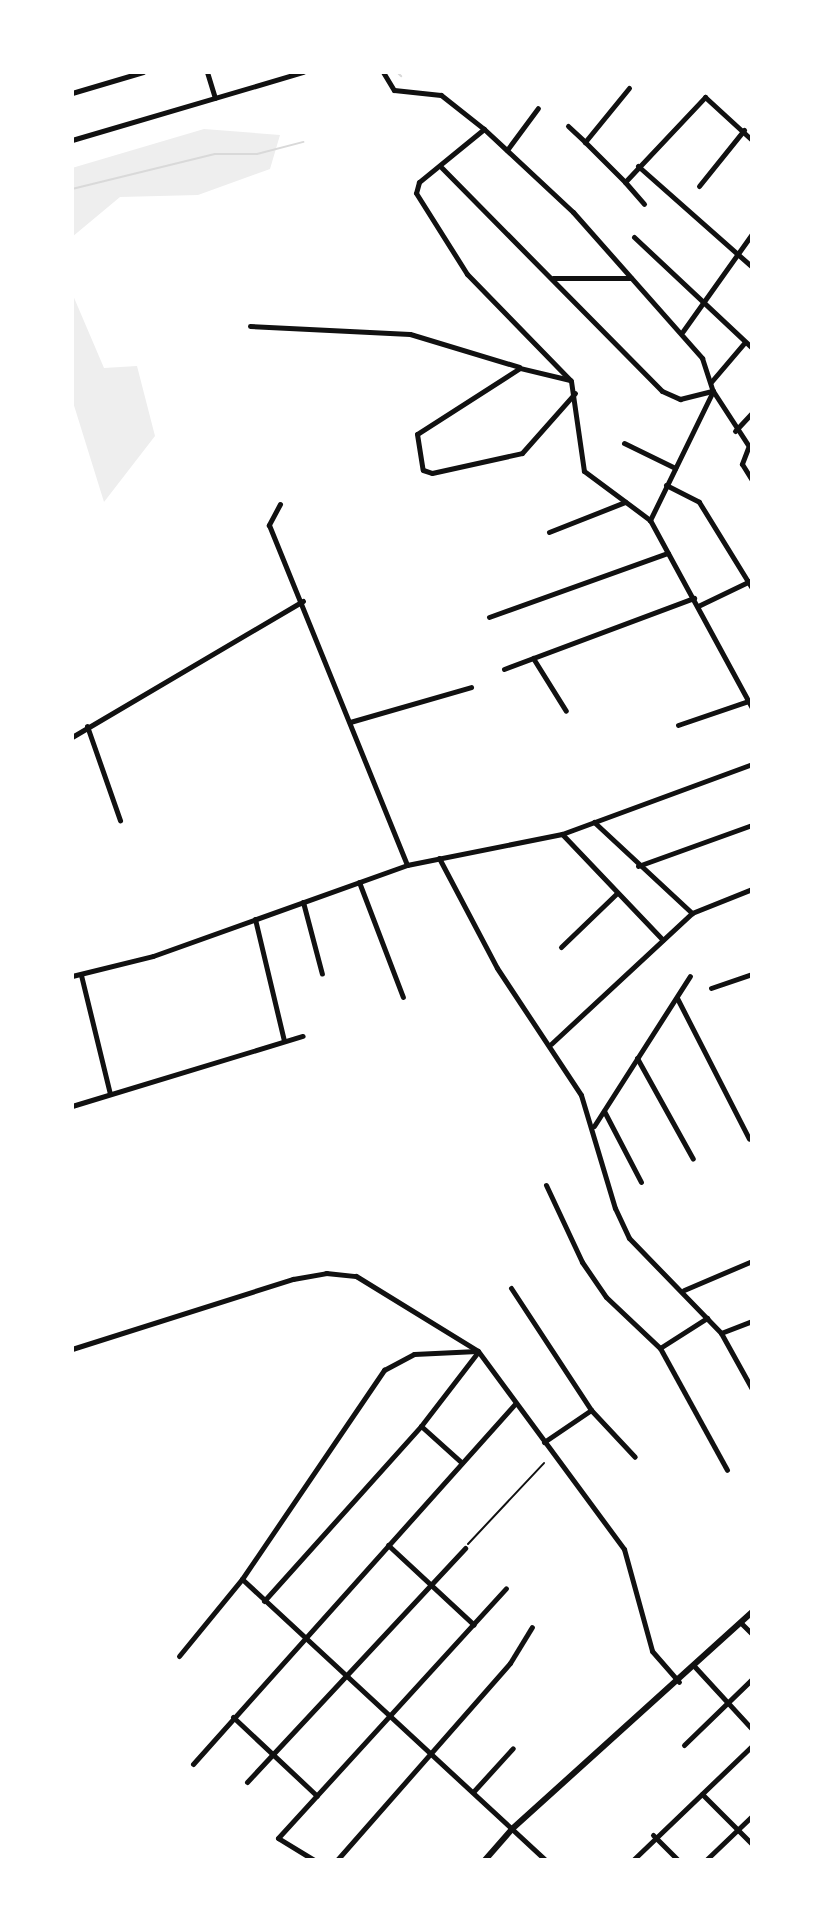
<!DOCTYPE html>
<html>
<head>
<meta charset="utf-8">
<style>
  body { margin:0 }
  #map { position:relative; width:824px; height:1932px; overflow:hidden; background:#fff; font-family:"Noto Sans",sans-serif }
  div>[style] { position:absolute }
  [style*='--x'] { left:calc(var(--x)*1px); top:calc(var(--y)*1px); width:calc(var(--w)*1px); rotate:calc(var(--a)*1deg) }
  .green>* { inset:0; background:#eee }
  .stream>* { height:2px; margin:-1px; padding:0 1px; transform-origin:1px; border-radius:1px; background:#d9d9d9 }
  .path>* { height:2px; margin:-1px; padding:0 1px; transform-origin:1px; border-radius:1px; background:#111 }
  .minor>* { height:5px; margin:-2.5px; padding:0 2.5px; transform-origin:2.5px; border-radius:2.5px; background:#111 }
  .tertiary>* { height:6px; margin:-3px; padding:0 3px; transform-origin:3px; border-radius:3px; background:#111 }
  span { translate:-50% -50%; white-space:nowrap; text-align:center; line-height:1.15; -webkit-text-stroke:8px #fff; paint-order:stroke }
  .frame { position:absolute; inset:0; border:74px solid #fff; pointer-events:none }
</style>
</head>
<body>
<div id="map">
  <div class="green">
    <div style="clip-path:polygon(204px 129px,280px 135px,270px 169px,198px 195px,120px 197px,72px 237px,72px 168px)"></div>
    <div style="clip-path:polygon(72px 293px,104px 368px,137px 366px,155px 436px,104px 502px,72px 399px)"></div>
  </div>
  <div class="stream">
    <div style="--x:397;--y:72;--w:6;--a:45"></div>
    <div style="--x:72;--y:189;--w:147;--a:-13.8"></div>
    <div style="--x:215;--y:154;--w:42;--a:0"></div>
    <div style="--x:257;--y:154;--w:48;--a:-14.6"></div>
  </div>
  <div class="path">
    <div style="--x:468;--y:1544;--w:111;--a:-46.8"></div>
  </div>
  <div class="minor">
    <div style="--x:207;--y:72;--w:27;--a:73"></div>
    <div style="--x:383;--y:72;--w:21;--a:59"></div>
    <div style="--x:394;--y:90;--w:47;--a:6.1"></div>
    <div style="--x:441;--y:95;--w:55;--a:38.3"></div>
    <div style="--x:484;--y:129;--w:122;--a:43"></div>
    <div style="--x:573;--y:212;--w:195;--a:48.5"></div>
    <div style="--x:702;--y:358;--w:35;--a:72"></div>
    <div style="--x:713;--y:391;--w:144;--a:116"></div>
    <div style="--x:650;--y:520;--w:214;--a:61.5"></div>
    <div style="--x:629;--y:88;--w:70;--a:129.2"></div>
    <div style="--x:585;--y:142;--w:57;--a:45"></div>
    <div style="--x:625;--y:182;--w:117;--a:-46.7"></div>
    <div style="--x:705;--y:97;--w:64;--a:42.5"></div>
    <div style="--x:72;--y:93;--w:74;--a:-16.5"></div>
    <div style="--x:568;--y:126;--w:23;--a:43"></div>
    <div style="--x:484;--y:129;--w:84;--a:140.8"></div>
    <div style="--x:419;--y:182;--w:11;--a:105"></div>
    <div style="--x:416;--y:193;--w:96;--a:57.8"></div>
    <div style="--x:467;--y:274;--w:149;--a:45.8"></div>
    <div style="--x:571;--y:381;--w:91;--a:81.8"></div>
    <div style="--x:584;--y:471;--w:82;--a:36.6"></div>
    <div style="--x:72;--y:140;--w:241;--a:-16.4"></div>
    <div style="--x:507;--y:150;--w:52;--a:-53.6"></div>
    <div style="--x:638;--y:166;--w:152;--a:41.5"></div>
    <div style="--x:442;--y:168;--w:313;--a:45.4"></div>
    <div style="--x:662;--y:391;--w:20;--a:24"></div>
    <div style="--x:680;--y:399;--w:34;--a:-14"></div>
    <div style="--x:713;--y:391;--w:72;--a:57"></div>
    <div style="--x:625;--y:182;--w:29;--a:49"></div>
    <div style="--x:699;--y:186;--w:72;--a:-51.2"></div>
    <div style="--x:634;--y:237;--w:162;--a:43.2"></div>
    <div style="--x:553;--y:278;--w:78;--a:0"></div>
    <div style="--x:250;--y:326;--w:160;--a:2.9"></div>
    <div style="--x:410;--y:334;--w:114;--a:16.8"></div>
    <div style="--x:683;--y:331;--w:119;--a:-54.6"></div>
    <div style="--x:570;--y:380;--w:51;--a:-166.5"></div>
    <div style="--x:520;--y:368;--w:122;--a:147.3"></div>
    <div style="--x:417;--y:434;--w:36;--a:81"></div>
    <div style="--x:423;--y:470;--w:9;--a:18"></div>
    <div style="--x:432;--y:473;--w:92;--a:-12.5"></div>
    <div style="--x:522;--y:453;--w:80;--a:-48.5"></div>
    <div style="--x:711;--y:382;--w:52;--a:-49.6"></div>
    <div style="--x:735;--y:431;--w:25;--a:-47"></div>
    <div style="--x:624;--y:443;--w:57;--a:26.1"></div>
    <div style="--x:748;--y:448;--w:17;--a:111"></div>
    <div style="--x:742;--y:464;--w:19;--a:58"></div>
    <div style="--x:666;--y:485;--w:37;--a:27"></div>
    <div style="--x:699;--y:502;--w:101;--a:58.4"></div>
    <div style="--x:280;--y:504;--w:24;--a:118"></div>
    <div style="--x:269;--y:525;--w:367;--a:67.9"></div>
    <div style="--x:549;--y:532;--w:82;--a:-21.5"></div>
    <div style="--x:698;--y:606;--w:60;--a:-25.7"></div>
    <div style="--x:489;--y:617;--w:190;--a:-19.7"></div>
    <div style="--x:533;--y:658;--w:62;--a:58.1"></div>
    <div style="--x:504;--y:669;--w:203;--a:-20.5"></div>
    <div style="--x:350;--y:722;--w:126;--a:-16.1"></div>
    <div style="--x:678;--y:725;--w:74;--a:-18.9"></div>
    <div style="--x:87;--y:726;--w:100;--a:70.7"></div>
    <div style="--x:72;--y:737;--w:268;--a:-30.5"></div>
    <div style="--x:594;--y:822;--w:134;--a:42.9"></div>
    <div style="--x:562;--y:834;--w:146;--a:46.4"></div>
    <div style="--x:439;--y:858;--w:124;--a:62.2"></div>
    <div style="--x:497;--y:968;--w:152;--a:56.5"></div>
    <div style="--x:581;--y:1095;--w:118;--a:73.3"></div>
    <div style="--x:615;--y:1208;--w:33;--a:65"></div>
    <div style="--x:629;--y:1238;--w:132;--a:45.9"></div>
    <div style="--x:721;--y:1333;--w:64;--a:61"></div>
    <div style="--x:638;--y:866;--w:121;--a:-19.8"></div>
    <div style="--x:359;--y:882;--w:123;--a:69.1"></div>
    <div style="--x:303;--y:902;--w:74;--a:75.2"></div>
    <div style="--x:255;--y:919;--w:125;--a:76.6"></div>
    <div style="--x:561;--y:947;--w:76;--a:-43.9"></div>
    <div style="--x:81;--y:975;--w:122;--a:76.3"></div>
    <div style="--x:72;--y:976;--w:83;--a:-13.9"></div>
    <div style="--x:153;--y:956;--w:270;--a:-19.7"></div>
    <div style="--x:407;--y:865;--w:158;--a:-11.3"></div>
    <div style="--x:562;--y:834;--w:202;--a:-20.2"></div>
    <div style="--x:711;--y:988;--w:43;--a:-18.9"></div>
    <div style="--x:677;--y:998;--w:158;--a:62.9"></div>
    <div style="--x:551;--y:1044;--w:192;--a:-42.9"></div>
    <div style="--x:692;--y:913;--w:65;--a:-21.8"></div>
    <div style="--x:637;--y:1058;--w:115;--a:61"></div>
    <div style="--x:72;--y:1106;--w:241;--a:-16.9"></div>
    <div style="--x:604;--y:1111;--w:80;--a:62.5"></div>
    <div style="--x:594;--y:1126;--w:178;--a:-57.4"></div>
    <div style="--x:546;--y:1185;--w:85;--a:64.9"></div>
    <div style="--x:582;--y:1262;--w:42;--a:55.6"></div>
    <div style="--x:606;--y:1297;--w:74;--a:43.4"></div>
    <div style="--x:660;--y:1348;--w:139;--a:61.2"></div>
    <div style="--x:511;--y:1288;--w:146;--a:56.7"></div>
    <div style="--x:591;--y:1410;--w:64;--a:46.9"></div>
    <div style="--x:684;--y:1290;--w:74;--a:-23.1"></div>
    <div style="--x:721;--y:1333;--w:33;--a:-21"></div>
    <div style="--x:660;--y:1348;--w:56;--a:-32.6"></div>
    <div style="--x:72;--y:1349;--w:232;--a:-17.6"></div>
    <div style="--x:293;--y:1279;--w:34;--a:-10"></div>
    <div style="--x:326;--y:1273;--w:30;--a:6"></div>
    <div style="--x:356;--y:1276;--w:143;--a:31.6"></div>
    <div style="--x:478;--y:1351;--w:246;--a:53.6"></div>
    <div style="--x:624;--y:1549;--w:106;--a:74.6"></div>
    <div style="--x:652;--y:1651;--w:41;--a:48.9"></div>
    <div style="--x:421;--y:1426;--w:54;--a:42"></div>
    <div style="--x:544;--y:1442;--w:57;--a:-34.2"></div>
    <div style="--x:388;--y:1545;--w:117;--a:42.9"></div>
    <div style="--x:242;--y:1579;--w:413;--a:42.8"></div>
    <div style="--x:264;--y:1601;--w:235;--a:-48.1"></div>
    <div style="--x:421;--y:1426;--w:93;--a:-52.4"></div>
    <div style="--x:741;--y:1623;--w:16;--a:45"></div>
    <div style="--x:179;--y:1656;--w:99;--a:-50.7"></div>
    <div style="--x:242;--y:1579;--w:253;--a:-55.8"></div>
    <div style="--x:384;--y:1370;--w:34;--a:-28"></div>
    <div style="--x:414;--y:1354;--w:63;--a:-2.7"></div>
    <div style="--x:695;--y:1667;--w:84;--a:47.4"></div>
    <div style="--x:233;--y:1717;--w:115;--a:43.2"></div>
    <div style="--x:684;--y:1745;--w:95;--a:-44.1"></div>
    <div style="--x:193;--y:1764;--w:484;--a:-48.2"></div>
    <div style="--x:247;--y:1782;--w:320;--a:-47"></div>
    <div style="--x:473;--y:1792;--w:59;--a:-47.7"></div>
    <div style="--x:702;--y:1794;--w:71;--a:45"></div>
    <div style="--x:653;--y:1835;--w:35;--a:45"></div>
    <div style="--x:314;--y:1860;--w:42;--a:-148.6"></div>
    <div style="--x:278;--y:1838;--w:338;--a:-47.6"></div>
    <div style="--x:337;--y:1860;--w:262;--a:-48.7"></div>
    <div style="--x:510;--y:1663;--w:42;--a:-58.6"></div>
    <div style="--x:633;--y:1860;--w:165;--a:-43.8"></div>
    <div style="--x:706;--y:1860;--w:64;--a:-43.7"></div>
  </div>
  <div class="tertiary">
    <div style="--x:485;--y:1860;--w:41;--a:-48.9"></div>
    <div style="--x:512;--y:1829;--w:324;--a:-42.1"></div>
  </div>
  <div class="frame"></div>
</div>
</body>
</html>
